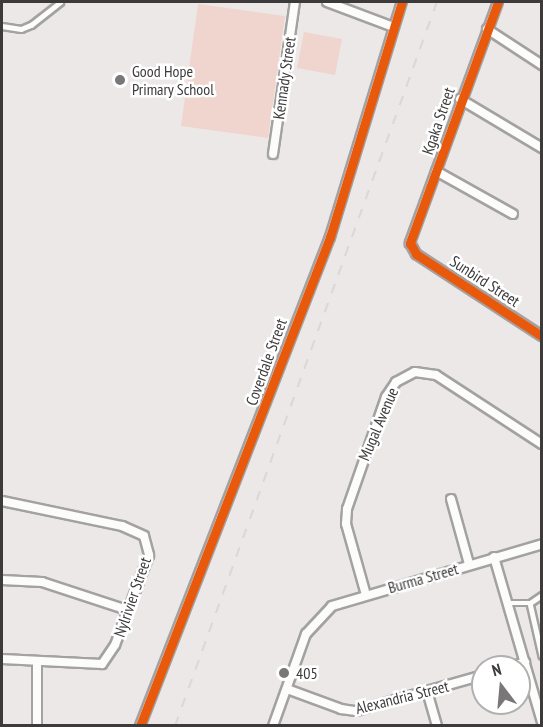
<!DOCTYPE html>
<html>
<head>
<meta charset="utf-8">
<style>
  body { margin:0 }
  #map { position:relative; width:543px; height:727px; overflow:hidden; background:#ebe8e7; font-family:"PT Sans Narrow",sans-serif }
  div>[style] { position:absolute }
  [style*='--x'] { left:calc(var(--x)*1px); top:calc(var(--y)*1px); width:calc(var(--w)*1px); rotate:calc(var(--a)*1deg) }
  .green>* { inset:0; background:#efd5cd }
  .roads { filter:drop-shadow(2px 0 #a3a1a1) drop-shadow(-2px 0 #a3a1a1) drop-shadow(0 2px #a3a1a1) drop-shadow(0 -2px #a3a1a1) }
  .service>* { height:4.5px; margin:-2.25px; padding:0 2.25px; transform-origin:2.25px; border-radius:2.25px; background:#fcfcfb }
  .minor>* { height:8px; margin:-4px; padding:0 4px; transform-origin:4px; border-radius:4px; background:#fcfcfb }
  .rail>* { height:2px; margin-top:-1px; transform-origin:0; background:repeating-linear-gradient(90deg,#d8d8d8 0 10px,transparent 0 20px) }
  .cycleway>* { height:9px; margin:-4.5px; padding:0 4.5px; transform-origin:4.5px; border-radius:4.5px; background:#e8590c }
  .dots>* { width:16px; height:16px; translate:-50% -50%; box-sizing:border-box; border:3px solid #fff; border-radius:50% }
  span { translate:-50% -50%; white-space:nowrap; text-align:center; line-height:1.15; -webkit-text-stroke:5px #fff; paint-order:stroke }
  .poi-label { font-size:16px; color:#3c3a3a }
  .left { translate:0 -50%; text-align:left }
  .street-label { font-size:16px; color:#3c3a3a }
  .frame { position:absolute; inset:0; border:3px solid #3c3a3a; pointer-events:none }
  .north { position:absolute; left:471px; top:655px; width:60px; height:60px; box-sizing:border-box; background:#fff; border:2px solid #b1b0b0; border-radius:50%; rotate:344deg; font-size:16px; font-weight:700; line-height:24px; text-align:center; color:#3c3a3a }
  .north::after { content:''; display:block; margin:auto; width:21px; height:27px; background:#797777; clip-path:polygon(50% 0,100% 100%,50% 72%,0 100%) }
</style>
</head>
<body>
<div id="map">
  <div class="green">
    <div style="clip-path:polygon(198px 4px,285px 16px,268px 138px,181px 126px)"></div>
    <div style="clip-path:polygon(304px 32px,342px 39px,335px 75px,297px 68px)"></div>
  </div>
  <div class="roads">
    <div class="service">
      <div style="--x:2;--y:26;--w:19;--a:9"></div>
      <div style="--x:21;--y:29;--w:11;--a:-22"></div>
      <div style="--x:31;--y:25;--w:37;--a:-38"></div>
      <div style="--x:507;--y:603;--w:23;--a:0"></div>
      <div style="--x:530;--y:603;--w:14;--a:-34"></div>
      <div style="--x:530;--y:603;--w:54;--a:77.2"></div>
    </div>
    <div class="minor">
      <div style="--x:327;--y:2;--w:71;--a:20.7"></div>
      <div style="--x:498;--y:2;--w:257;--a:110.1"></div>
      <div style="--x:410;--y:243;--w:13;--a:61"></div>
      <div style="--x:416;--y:254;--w:150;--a:33.1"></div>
      <div style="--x:487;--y:29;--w:66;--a:33.2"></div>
      <div style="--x:460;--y:99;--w:96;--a:30.9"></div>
      <div style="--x:273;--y:154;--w:154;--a:-81.8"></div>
      <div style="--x:436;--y:171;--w:88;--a:29.2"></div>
      <div style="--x:451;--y:499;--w:67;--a:74.5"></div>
      <div style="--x:2;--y:501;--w:123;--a:11.8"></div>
      <div style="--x:122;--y:526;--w:24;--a:24"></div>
      <div style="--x:144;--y:536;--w:20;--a:75"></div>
      <div style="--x:149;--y:555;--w:96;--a:110.7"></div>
      <div style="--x:115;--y:645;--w:23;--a:124"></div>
      <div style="--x:102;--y:664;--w:100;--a:-177.1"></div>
      <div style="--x:494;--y:557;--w:172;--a:73.8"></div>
      <div style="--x:2;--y:580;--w:40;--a:2.9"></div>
      <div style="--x:42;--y:582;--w:89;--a:18.2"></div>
      <div style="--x:366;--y:595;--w:74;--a:-105.7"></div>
      <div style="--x:346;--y:524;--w:15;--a:-86"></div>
      <div style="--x:347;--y:509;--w:119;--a:-70.8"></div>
      <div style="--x:386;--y:397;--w:18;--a:-56"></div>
      <div style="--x:396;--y:382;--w:21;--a:-28"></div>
      <div style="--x:415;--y:372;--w:21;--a:8"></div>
      <div style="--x:436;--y:375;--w:126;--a:33.1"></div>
      <div style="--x:509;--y:667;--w:17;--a:-17"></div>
      <div style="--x:287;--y:689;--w:58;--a:20.3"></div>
      <div style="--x:341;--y:709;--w:15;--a:8"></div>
      <div style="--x:356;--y:711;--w:132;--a:-15.8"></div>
      <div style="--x:427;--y:691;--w:36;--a:74"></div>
      <div style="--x:37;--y:726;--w:64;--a:-90"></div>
      <div style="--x:140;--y:726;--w:525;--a:-68.77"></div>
      <div style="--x:330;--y:237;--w:246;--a:-73"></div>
      <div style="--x:273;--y:726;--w:98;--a:-70.3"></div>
      <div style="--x:306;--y:634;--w:38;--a:-47"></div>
      <div style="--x:332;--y:606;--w:219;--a:-16.4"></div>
    </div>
  </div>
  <div class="rail">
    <div style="--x:175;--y:726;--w:770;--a:-70.11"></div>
  </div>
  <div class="cycleway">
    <div style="--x:498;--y:2;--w:257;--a:110.1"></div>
    <div style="--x:410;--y:243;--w:13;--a:61"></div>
    <div style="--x:416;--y:254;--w:150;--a:33.1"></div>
    <div style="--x:140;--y:726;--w:525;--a:-68.77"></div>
    <div style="--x:330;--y:237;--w:246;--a:-73"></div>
  </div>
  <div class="dots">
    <div style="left:120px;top:80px;background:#797777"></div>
    <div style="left:284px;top:673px;background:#797777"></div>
  </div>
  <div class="poi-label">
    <span class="left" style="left:132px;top:80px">Good Hope<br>Primary School</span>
    <span class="left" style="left:296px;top:673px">405</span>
  </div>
  <div class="street-label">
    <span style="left:284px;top:78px;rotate:-82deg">Kennady Street</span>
    <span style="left:438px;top:121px;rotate:-71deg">Kgaka Street</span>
    <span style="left:485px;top:281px;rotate:33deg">Sunbird Street</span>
    <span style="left:266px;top:362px;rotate:-70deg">Coverdale Street</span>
    <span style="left:378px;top:424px;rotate:-67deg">Mugal Avenue</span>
    <span style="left:423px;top:578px;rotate:-16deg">Burma Street</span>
    <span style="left:132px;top:597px;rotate:-71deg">Nylrivier Street</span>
    <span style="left:402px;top:697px;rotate:-14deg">Alexandria Street</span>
  </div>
  <div class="frame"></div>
  <div class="north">N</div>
</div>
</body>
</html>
